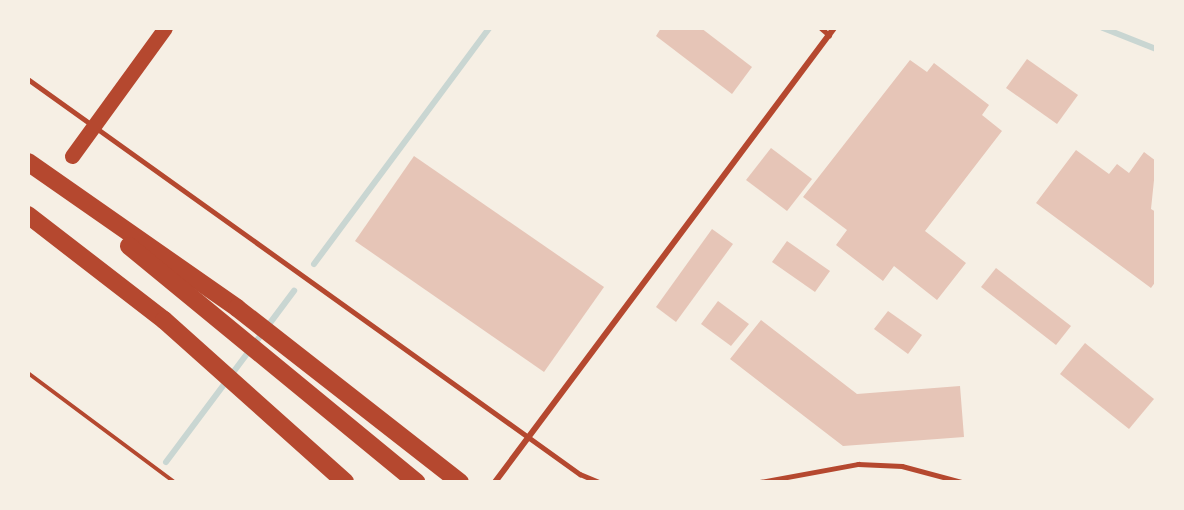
<!DOCTYPE html>
<html>
<head>
<meta charset="utf-8">
<style>
  body { margin:0 }
  #map { position:relative; width:1184px; height:510px; overflow:hidden; background:#f6efe4; font-family:"PT Sans",sans-serif }
  div>[style] { position:absolute }
  [style*='--x'] { left:calc(var(--x)*1px); top:calc(var(--y)*1px); width:calc(var(--w)*1px); rotate:calc(var(--a)*1deg) }
  .stream>* { height:6px; margin:-3px; padding:0 3px; transform-origin:3px; border-radius:3px; background:#c9d6d2 }
  .building>* { inset:0; background:#e6c5b7 }
  .path>* { height:4px; margin:-2px; padding:0 2px; transform-origin:2px; border-radius:2px; background:#b5482f }
  .service>* { height:4.5px; margin:-2.25px; padding:0 2.25px; transform-origin:2.25px; border-radius:2.25px; background:#b5482f }
  .minor>* { height:6px; margin:-3px; padding:0 3px; transform-origin:3px; border-radius:3px; background:#b5482f }
  .primary>* { height:15px; margin:-7.5px; padding:0 7.5px; transform-origin:7.5px; border-radius:7.5px; background:#b5482f }
  .motorway>* { height:18px; margin:-9px; padding:0 9px; transform-origin:9px; border-radius:9px; background:#b5482f }
  span { translate:-50% -50%; white-space:nowrap; text-align:center; line-height:1.15; -webkit-text-stroke:4.5px #f6efe4; paint-order:stroke }
  .frame { position:absolute; inset:0; border:30px solid #f6efe4; pointer-events:none }
</style>
</head>
<body>
<div id="map">
  <div class="stream">
    <div style="--x:1103;--y:28;--w:57;--a:21.6"></div>
    <div style="--x:314;--y:264;--w:294;--a:-53.4"></div>
    <div style="--x:166;--y:462;--w:214;--a:-53.2"></div>
  </div>
  <div class="building">
    <div style="clip-path:polygon(661px 28px,701px 28px,752px 67px,732px 94px,656px 36px)"></div>
    <div style="clip-path:polygon(1027px 59px,1078px 95px,1057px 124px,1006px 88px)"></div>
    <div style="clip-path:polygon(910px 60px,927px 72px,934px 63px,989px 105px,982px 115px,1002px 131px,925px 231px,966px 263px,937px 300px,894px 266px,883px 281px,836px 245px,847px 230px,803px 197px)"></div>
    <div style="clip-path:polygon(771px 148px,812px 179px,787px 211px,746px 180px)"></div>
    <div style="clip-path:polygon(1076px 150px,1109px 174px,1117px 164px,1129px 173px,1144px 152px,1156px 161px,1151px 209px,1156px 212px,1156px 281px,1151px 288px,1036px 203px)"></div>
    <div style="clip-path:polygon(414px 156px,604px 287px,544px 372px,355px 241px)"></div>
    <div style="clip-path:polygon(712px 229px,733px 244px,676px 322px,656px 307px)"></div>
    <div style="clip-path:polygon(787px 241px,830px 271px,815px 292px,772px 262px)"></div>
    <div style="clip-path:polygon(996px 268px,1071px 326px,1056px 345px,981px 287px)"></div>
    <div style="clip-path:polygon(718px 301px,749px 324px,731px 346px,701px 324px)"></div>
    <div style="clip-path:polygon(888px 311px,922px 335px,908px 354px,874px 329px)"></div>
    <div style="clip-path:polygon(761px 320px,857px 394px,960px 386px,964px 437px,843px 446px,730px 359px)"></div>
    <div style="clip-path:polygon(1085px 343px,1154px 399px,1129px 429px,1060px 374px)"></div>
  </div>
  <div class="path">
    <div style="--x:28;--y:373;--w:182;--a:36.7"></div>
  </div>
  <div class="service">
    <div style="--x:821;--y:28;--w:11;--a:41"></div>
    <div style="--x:28;--y:79;--w:679;--a:35.59"></div>
    <div style="--x:580;--y:474;--w:21;--a:23"></div>
    <div style="--x:760;--y:482;--w:100;--a:-10.4"></div>
    <div style="--x:858;--y:464;--w:44;--a:2.6"></div>
    <div style="--x:902;--y:466;--w:62;--a:14.9"></div>
  </div>
  <div class="minor">
    <div style="--x:495;--y:482;--w:567;--a:-53.25"></div>
  </div>
  <div class="primary">
    <div style="--x:72;--y:156;--w:158;--a:-54"></div>
  </div>
  <div class="motorway">
    <div style="--x:28;--y:162;--w:255;--a:34.9"></div>
    <div style="--x:237;--y:308;--w:283;--a:38"></div>
    <div style="--x:28;--y:215;--w:172;--a:37.7"></div>
    <div style="--x:164;--y:320;--w:243;--a:41.8"></div>
    <div style="--x:129;--y:246;--w:372;--a:39.4"></div>
  </div>
  <div class="frame"></div>
</div>
</body>
</html>
